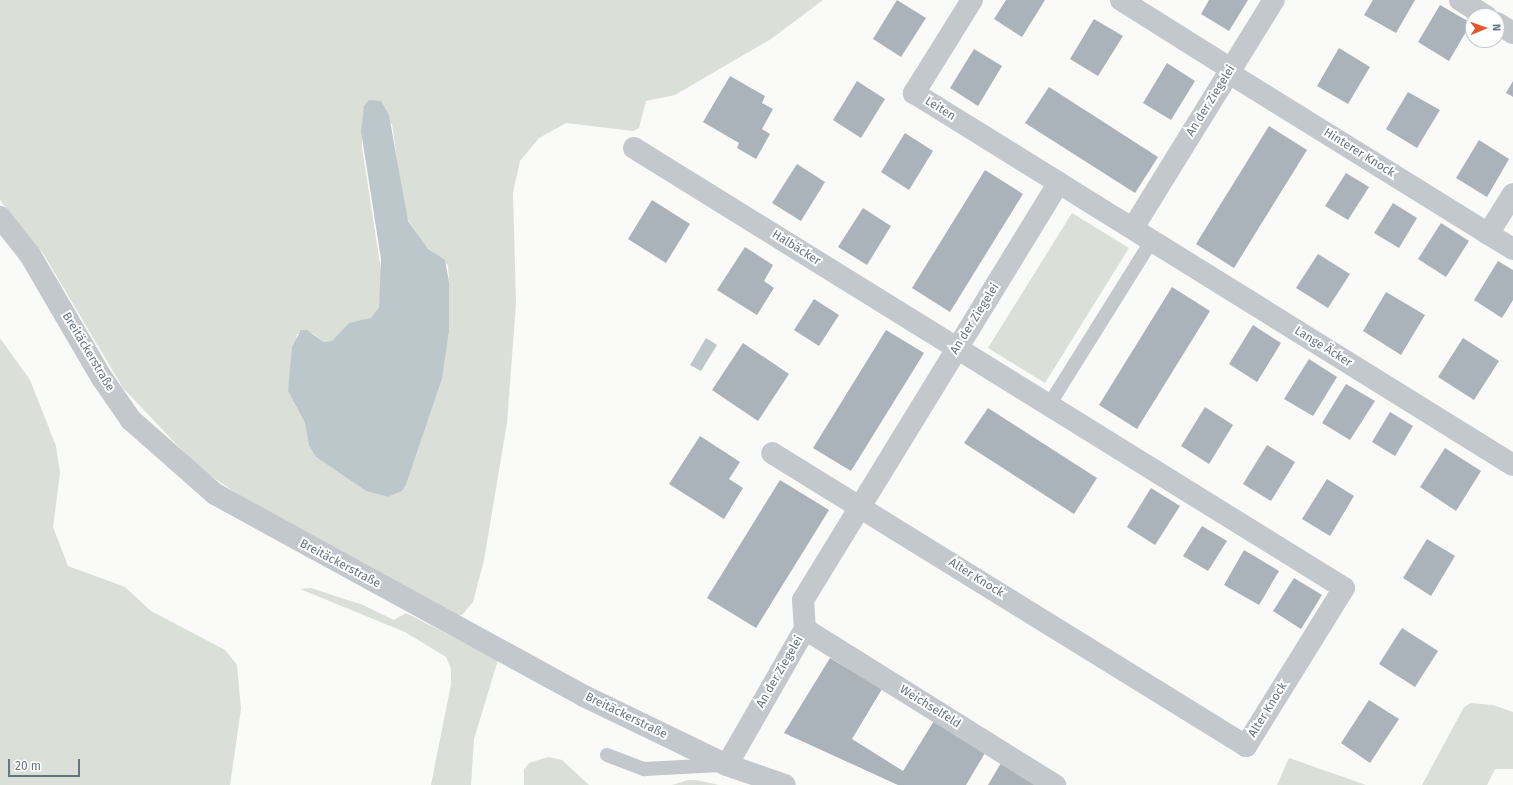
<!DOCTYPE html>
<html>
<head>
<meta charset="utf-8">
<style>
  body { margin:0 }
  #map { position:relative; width:1513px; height:785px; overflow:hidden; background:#fafaf8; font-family:"Fira Sans",sans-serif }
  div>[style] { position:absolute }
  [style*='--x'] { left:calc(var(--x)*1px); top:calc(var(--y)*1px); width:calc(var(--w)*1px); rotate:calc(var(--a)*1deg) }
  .green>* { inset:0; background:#dadfd7 }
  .water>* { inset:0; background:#bbc7cb }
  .building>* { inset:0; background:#aab3b9 }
  .lane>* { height:14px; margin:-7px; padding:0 7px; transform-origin:7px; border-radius:7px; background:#c3c8cc }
  .street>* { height:22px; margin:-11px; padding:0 11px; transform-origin:11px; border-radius:11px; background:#c3c8cc }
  span { translate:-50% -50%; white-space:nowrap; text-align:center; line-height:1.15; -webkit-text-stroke:4px #fff; paint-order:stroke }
  .street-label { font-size:12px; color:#657683 }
  .north { position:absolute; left:1465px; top:8px; width:40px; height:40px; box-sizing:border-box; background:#fff; border:1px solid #c1c8cd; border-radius:50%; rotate:88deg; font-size:11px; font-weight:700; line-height:16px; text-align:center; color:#657683 }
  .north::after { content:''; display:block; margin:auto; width:14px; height:18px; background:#e4572e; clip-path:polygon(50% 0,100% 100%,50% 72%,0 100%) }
  .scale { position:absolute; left:8px; top:759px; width:72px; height:18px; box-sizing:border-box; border:2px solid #657683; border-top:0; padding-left:5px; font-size:12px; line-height:14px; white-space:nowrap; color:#657683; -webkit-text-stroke:3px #fff; paint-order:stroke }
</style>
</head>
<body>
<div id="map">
  <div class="green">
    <div style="clip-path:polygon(evenodd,0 0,823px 0,771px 39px,675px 95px,646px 101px,639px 128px,633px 131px,566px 123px,539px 138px,520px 161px,513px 192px,516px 303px,507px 423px,484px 560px,473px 602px,462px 615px,455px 615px,252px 504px,198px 467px,123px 388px,44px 255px,0 200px,0 0,362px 119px,392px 124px,405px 215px,424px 245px,448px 265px,449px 282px,449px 332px,442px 379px,406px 485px,402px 491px,388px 497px,366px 491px,316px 457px,305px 423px,288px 391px,297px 334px,313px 333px,324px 342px,332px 341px,371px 318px,379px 307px,382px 277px,362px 147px,362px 119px)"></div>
    <div style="clip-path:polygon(1072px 213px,1129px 248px,1045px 383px,988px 348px)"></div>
    <div style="clip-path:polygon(0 338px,30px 380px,56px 446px,60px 473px,53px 527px,68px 566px,125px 587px,151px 611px,225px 650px,237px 665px,241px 709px,230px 785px,0 785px)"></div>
    <div style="clip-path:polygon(311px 588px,363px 605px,394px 620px,406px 613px,498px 660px,474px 739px,471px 785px,431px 785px,451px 684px,451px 669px,446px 657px,405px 632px,300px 589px)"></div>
    <div style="clip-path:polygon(1471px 703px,1493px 705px,1513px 712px,1513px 769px,1495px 769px,1487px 785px,1422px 785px,1464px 707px)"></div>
    <div style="clip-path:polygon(548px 757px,562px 760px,589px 785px,524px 785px,524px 770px,529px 763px)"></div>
    <div style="clip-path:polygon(1289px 758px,1366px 785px,1277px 785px)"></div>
    <div style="clip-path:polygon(696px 780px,719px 785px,672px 785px,688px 780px)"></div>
  </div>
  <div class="water">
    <div style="clip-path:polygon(369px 100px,381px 101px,389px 115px,408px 221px,428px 249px,445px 260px,449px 282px,449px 332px,442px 379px,406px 485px,402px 491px,388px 497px,366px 491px,316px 457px,309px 445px,305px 423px,288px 391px,292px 347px,301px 330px,307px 330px,324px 342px,332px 341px,349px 323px,371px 318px,379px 307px,381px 259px,361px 131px,364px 106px)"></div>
    <div style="clip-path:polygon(706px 338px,717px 345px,701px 371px,690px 365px)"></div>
  </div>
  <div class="building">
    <div style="clip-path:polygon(897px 0,926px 18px,901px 57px,873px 39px)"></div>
    <div style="clip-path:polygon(1006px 0,1045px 0,1022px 37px,994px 19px)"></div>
    <div style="clip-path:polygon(1209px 0,1248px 0,1229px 31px,1201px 14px)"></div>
    <div style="clip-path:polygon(1373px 0,1415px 0,1396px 33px,1364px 15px)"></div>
    <div style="clip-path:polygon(1440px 5px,1471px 23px,1449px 61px,1418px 42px)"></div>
    <div style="clip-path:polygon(1094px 19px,1123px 36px,1098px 76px,1070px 59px)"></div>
    <div style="clip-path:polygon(1339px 48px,1370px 67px,1348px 104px,1317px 86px)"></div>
    <div style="clip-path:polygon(974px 49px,1002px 66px,978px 106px,950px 88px)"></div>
    <div style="clip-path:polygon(1167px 63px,1195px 81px,1171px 120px,1143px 103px)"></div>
    <div style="clip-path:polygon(730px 76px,765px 96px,762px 103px,773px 109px,762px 129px,770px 134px,756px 159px,737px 148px,739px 143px,703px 122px)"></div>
    <div style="clip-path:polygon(857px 81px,885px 99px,861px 138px,833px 120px)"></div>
    <div style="clip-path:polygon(1513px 81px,1513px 97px,1506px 93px)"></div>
    <div style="clip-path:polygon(1049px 87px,1158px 157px,1135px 193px,1025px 123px)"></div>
    <div style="clip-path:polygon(1408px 92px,1440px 110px,1417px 148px,1386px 129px)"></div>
    <div style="clip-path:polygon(1269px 126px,1307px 150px,1234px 268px,1196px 244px)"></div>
    <div style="clip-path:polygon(905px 133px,933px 151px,909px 190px,881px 172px)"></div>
    <div style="clip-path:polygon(1479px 140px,1509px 159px,1487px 197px,1456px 178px)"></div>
    <div style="clip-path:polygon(797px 164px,825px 182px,801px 221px,772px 203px)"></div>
    <div style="clip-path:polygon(985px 170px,1023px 194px,950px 312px,912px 288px)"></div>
    <div style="clip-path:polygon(1346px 173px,1369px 187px,1348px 220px,1325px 206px)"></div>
    <div style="clip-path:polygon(652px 200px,690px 224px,666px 263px,628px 239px)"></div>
    <div style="clip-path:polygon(1393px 203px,1417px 218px,1399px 248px,1374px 233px)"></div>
    <div style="clip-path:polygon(863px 208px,891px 226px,867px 265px,838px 247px)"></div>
    <div style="clip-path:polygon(1441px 223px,1469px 241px,1446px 277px,1418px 259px)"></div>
    <div style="clip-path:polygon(745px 247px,773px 265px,764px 281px,774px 288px,757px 315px,717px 290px)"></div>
    <div style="clip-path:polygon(1318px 254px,1350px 274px,1328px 308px,1296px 288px)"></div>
    <div style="clip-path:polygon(1498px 261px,1513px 270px,1513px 300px,1502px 318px,1474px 300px)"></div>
    <div style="clip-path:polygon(1172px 287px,1210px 311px,1137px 429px,1099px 405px)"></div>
    <div style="clip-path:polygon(1386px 292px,1425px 315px,1401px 355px,1363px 331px)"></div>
    <div style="clip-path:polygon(814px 299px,839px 315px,819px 346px,794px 330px)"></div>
    <div style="clip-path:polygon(1253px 325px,1281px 343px,1257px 382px,1229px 364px)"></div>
    <div style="clip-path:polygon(886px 330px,924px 353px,851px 471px,813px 448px)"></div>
    <div style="clip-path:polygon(1463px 338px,1499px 361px,1474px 400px,1438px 377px)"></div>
    <div style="clip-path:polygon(743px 343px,789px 374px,758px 421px,712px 390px)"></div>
    <div style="clip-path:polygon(1309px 359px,1337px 377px,1313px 416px,1284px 399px)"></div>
    <div style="clip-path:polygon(1346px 384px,1375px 401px,1350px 440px,1322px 423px)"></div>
    <div style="clip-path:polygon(1205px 407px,1233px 425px,1209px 464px,1181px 446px)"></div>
    <div style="clip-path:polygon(988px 408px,1097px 478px,1074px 514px,964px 443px)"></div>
    <div style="clip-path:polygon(1390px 412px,1413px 426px,1395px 456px,1372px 442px)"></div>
    <div style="clip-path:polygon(700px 436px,740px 462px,729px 479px,743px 488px,724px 519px,669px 484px)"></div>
    <div style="clip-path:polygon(1267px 445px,1295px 462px,1271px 501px,1243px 484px)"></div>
    <div style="clip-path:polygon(1445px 448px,1481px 471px,1456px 511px,1420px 487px)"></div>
    <div style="clip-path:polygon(1327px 479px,1354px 496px,1330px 536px,1302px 519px)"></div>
    <div style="clip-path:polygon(780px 480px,829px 510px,756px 628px,707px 598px)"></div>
    <div style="clip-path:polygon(1151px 488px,1180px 506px,1155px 545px,1127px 527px)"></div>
    <div style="clip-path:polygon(1202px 526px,1227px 541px,1208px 571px,1183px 556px)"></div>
    <div style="clip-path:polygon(1427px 539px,1455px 556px,1431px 596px,1403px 578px)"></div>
    <div style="clip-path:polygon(1244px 550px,1279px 571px,1259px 605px,1224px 585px)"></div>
    <div style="clip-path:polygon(1294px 578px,1322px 595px,1301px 629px,1273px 611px)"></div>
    <div style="clip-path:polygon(1402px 628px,1438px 651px,1415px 687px,1379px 664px)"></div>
    <div style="clip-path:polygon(830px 658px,882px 689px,852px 739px,903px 771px,934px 721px,985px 753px,966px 785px,898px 785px,784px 733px)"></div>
    <div style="clip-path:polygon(1369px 700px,1399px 719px,1370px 763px,1341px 743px)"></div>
    <div style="clip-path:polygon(1001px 763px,1037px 785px,988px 785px)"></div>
  </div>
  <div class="lane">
    <div style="--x:1049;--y:405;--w:195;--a:-58"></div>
    <div style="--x:607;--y:755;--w:40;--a:21"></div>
    <div style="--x:644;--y:769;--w:77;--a:-3"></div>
  </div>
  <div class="street">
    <div style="--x:972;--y:0;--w:110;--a:121.9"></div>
    <div style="--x:914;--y:93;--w:171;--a:31.8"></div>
    <div style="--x:1121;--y:0;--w:130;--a:32.1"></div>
    <div style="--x:1460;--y:0;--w:31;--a:32"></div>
    <div style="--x:1497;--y:23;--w:19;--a:32"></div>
    <div style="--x:1229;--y:73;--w:334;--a:31.8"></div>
    <div style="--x:634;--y:148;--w:835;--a:31.79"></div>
    <div style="--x:1344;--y:588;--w:186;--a:121.8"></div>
    <div style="--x:1246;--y:746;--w:557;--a:-148.28"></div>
    <div style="--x:0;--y:217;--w:48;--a:51.7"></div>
    <div style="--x:30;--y:255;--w:143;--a:59.7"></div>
    <div style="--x:102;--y:378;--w:51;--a:55.4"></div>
    <div style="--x:131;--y:420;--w:112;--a:41.4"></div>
    <div style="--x:215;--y:494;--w:421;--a:28.7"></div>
    <div style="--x:584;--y:696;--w:159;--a:25.8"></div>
    <div style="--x:727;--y:765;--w:61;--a:19"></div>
    <div style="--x:1133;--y:228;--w:268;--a:-58.3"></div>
    <div style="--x:1488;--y:234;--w:47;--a:-58"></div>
    <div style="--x:805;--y:629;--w:295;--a:32"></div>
    <div style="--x:727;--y:765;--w:157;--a:-60.2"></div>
    <div style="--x:805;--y:629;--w:29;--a:-94"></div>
    <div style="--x:803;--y:600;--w:489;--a:-58.5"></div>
    <div style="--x:1059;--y:183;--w:534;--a:31.85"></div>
  </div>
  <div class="street-label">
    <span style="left:1211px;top:101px;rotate:-58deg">An der Ziegelei</span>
    <span style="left:940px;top:109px;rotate:32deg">Leiten</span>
    <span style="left:1359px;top:153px;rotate:32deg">Hinterer Knock</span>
    <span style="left:796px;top:248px;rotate:32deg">Halbäcker</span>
    <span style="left:975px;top:319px;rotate:-58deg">An der Ziegelei</span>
    <span style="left:1323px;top:347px;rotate:32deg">Lange Äcker</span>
    <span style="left:88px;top:352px;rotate:59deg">Breitäckerstraße</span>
    <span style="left:340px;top:564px;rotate:28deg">Breitäckerstraße</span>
    <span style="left:976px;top:578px;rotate:32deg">Alter Knock</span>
    <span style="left:780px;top:672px;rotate:-60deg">An der Ziegelei</span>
    <span style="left:930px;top:707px;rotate:32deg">Weichselfeld</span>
    <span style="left:1268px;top:710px;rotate:-58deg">Alter Knock</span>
    <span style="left:626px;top:716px;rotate:26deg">Breitäckerstraße</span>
  </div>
  <div class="north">N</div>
  <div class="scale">20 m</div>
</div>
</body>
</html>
